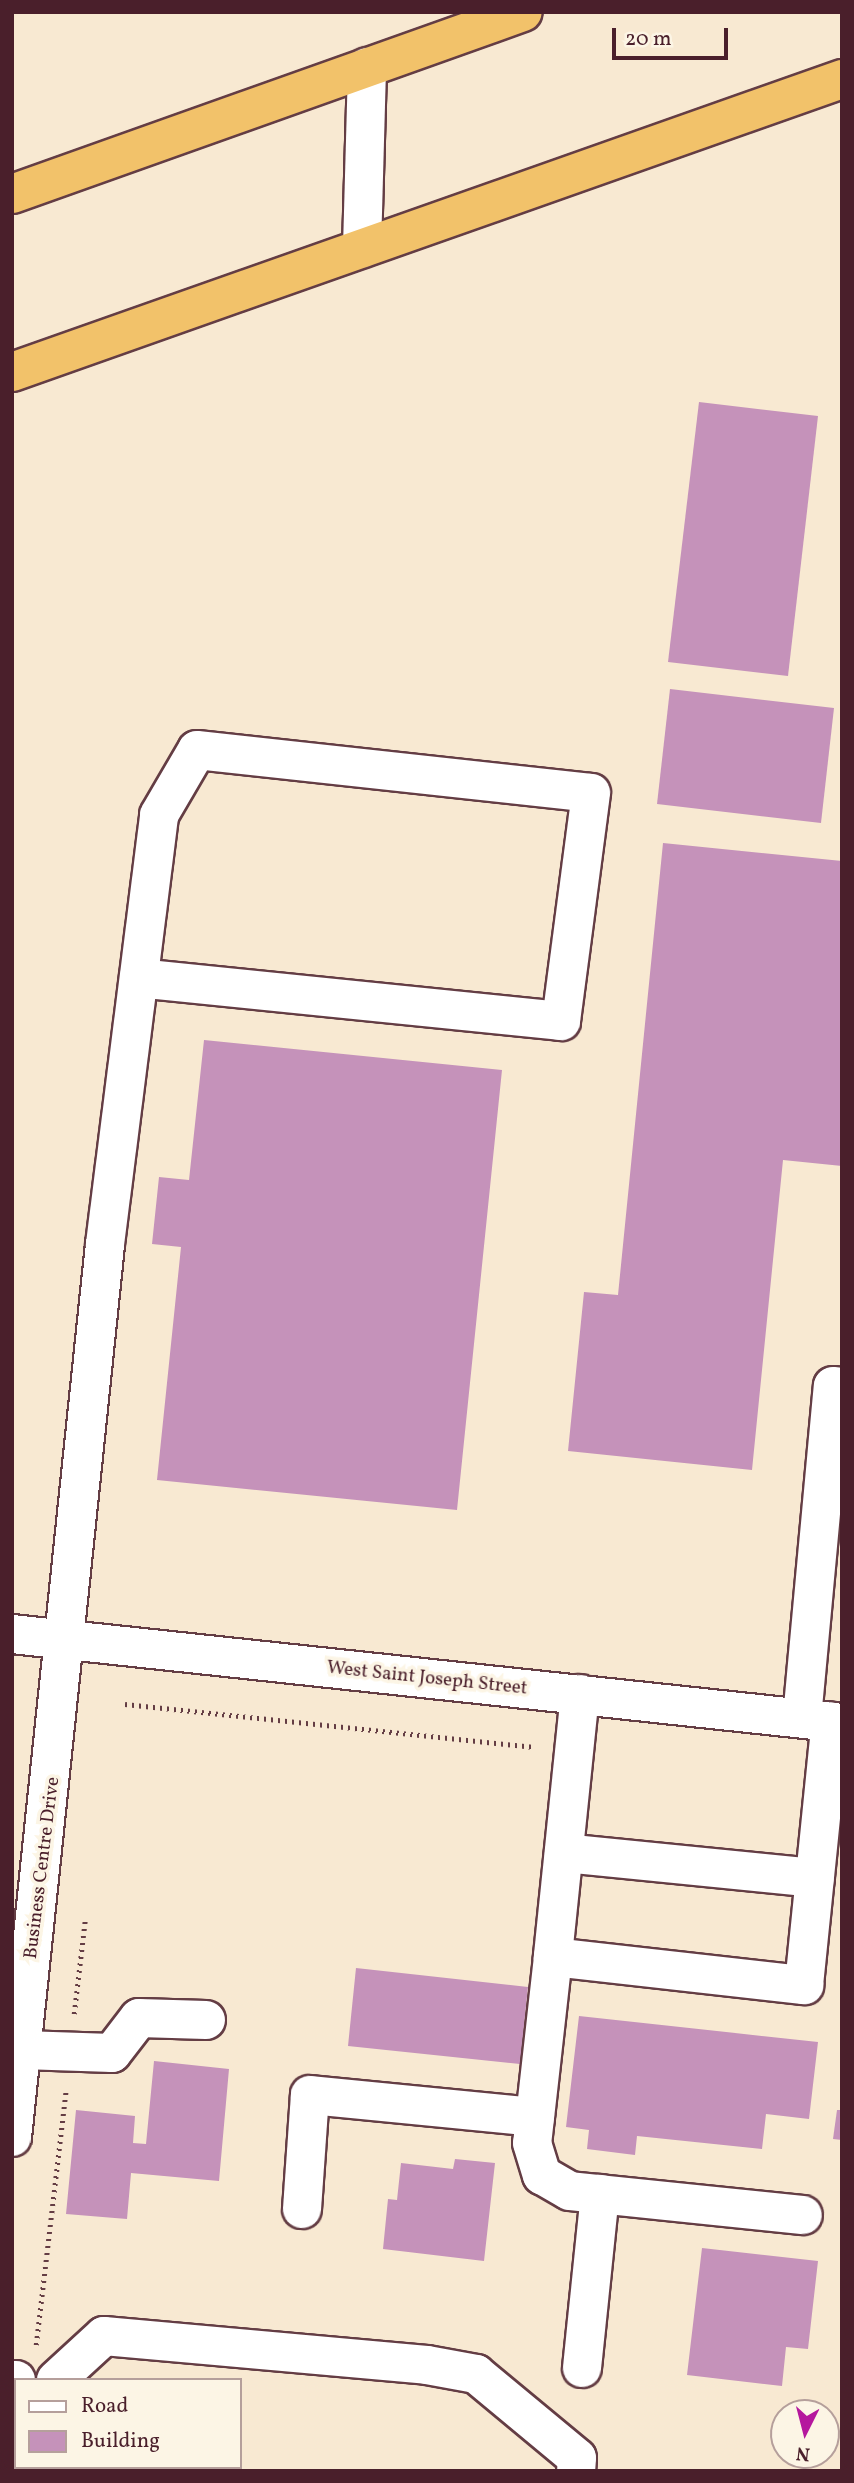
<!DOCTYPE html>
<html>
<head>
<meta charset="utf-8">
<style>
  body { margin:0 }
  #map { position:relative; width:854px; height:2483px; overflow:hidden; background:#f8e9d2; font-family:Vollkorn,serif }
  div>[style] { position:absolute }
  [style*='--x'] { left:calc(var(--x)*1px); top:calc(var(--y)*1px); width:calc(var(--w)*1px); rotate:calc(var(--a)*1deg) }
  .building>* { inset:0; background:#c592ba }
  .path>* { height:4.5px; margin-top:-2.25px; transform-origin:0; background:repeating-linear-gradient(90deg,#643d44 0 2px,transparent 0 7px) }
  .roads { filter:drop-shadow(2px 0 #643d44) drop-shadow(-2px 0 #643d44) drop-shadow(0 2px #643d44) drop-shadow(0 -2px #643d44) }
  .minor>* { height:38px; margin:-19px; padding:0 19px; transform-origin:19px; border-radius:19px; background:#fff }
  .highway>* { height:38px; margin:-19px; padding:0 19px; transform-origin:19px; border-radius:19px; background:#f2c26a }
  span { translate:-50% -50%; white-space:nowrap; text-align:center; line-height:1.15; -webkit-text-stroke:7px #fcf5e5; paint-order:stroke }
  .street-label { font-size:19px; color:#4a1f2b }
  .frame { position:absolute; inset:0; border:14px solid #4a1f2b; pointer-events:none }
  .legend { position:absolute; left:14px; top:2378px; width:228px; height:91px; box-sizing:border-box; background:#fcf5e5; border:2px solid #b59f9b; margin:0; padding:9px 12px; list-style:none; font-size:21px; color:#4a1f2b }
  .legend li { display:flex; align-items:center; gap:14px; height:35px }
  .legend b { width:35px; border:2px solid #b59f9b }
  .north { position:absolute; left:770px; top:2399px; width:70px; height:70px; box-sizing:border-box; background:#fcf5e5; border:2px solid #b59f9b; border-radius:50%; rotate:186deg; font-size:19px; font-weight:700; line-height:28px; text-align:center; color:#4a1f2b }
  .north::after { content:''; display:block; margin:auto; width:24px; height:32px; background:#b5179e; clip-path:polygon(50% 0,100% 100%,50% 72%,0 100%) }
  .scale { position:absolute; left:612px; top:28px; width:116px; height:32px; box-sizing:border-box; border:4px solid #4a1f2b; border-top:0; padding-left:9px; font-size:21px; line-height:24px; white-space:nowrap; color:#4a1f2b; -webkit-text-stroke:5px #fcf5e5; paint-order:stroke }
</style>
</head>
<body>
<div id="map">
  <div class="building">
    <div style="clip-path:polygon(699px 402px,818px 416px,788px 676px,668px 662px)"></div>
    <div style="clip-path:polygon(670px 689px,834px 708px,821px 823px,657px 804px)"></div>
    <div style="clip-path:polygon(663px 843px,842px 861px,842px 1166px,783px 1160px,752px 1470px,568px 1451px,584px 1292px,618px 1295px)"></div>
    <div style="clip-path:polygon(204px 1040px,502px 1070px,457px 1510px,157px 1480px,181px 1247px,152px 1244px,159px 1177px,189px 1180px)"></div>
    <div style="clip-path:polygon(356px 1968px,528px 1987px,520px 2064px,348px 2046px)"></div>
    <div style="clip-path:polygon(579px 2016px,818px 2042px,809px 2119px,766px 2114px,762px 2149px,637px 2136px,635px 2155px,587px 2149px,589px 2130px,566px 2127px)"></div>
    <div style="clip-path:polygon(154px 2061px,229px 2069px,219px 2181px,131px 2173px,127px 2219px,66px 2214px,76px 2110px,135px 2116px,133px 2143px,146px 2144px)"></div>
    <div style="clip-path:polygon(837px 2110px,842px 2110px,842px 2140px,833px 2139px)"></div>
    <div style="clip-path:polygon(455px 2159px,495px 2163px,484px 2261px,383px 2249px,388px 2199px,397px 2200px,401px 2163px,453px 2169px)"></div>
    <div style="clip-path:polygon(702px 2248px,818px 2261px,808px 2349px,786px 2347px,782px 2386px,687px 2375px)"></div>
    <div style="clip-path:polygon(131px 2467px,180px 2467px,196px 2469px,131px 2471px)"></div>
  </div>
  <div class="path">
    <div style="--x:125;--y:1704;--w:412;--a:6"></div>
    <div style="--x:74;--y:2014;--w:94;--a:-83.3"></div>
    <div style="--x:36;--y:2345;--w:258;--a:-83.3"></div>
    <div style="--x:22;--y:2471;--w:4;--a:-90"></div>
  </div>
  <div class="roads">
    <div class="minor">
      <div style="--x:362;--y:248;--w:181;--a:-88.4"></div>
      <div style="--x:12;--y:1634;--w:835;--a:6.12"></div>
      <div style="--x:580;--y:1694;--w:264;--a:95.9"></div>
      <div style="--x:553;--y:1957;--w:253;--a:6.4"></div>
      <div style="--x:804;--y:1985;--w:265;--a:-84.2"></div>
      <div style="--x:802;--y:1718;--w:333;--a:-84.7"></div>
      <div style="--x:833;--y:1386;--w:9;--a:6"></div>
      <div style="--x:564;--y:1853;--w:252;--a:5.7"></div>
      <div style="--x:553;--y:1957;--w:187;--a:96.4"></div>
      <div style="--x:532;--y:2143;--w:34;--a:73"></div>
      <div style="--x:542;--y:2175;--w:32;--a:30"></div>
      <div style="--x:570;--y:2191;--w:234;--a:5.9"></div>
      <div style="--x:22;--y:2050;--w:90;--a:1.9"></div>
      <div style="--x:112;--y:2053;--w:44;--a:-52.4"></div>
      <div style="--x:139;--y:2018;--w:67;--a:1.7"></div>
      <div style="--x:12;--y:2137;--w:898;--a:-84.05"></div>
      <div style="--x:105;--y:1244;--w:432;--a:-82.8"></div>
      <div style="--x:159;--y:815;--w:75;--a:-59.7"></div>
      <div style="--x:197;--y:750;--w:396;--a:6.2"></div>
      <div style="--x:591;--y:793;--w:230;--a:97.5"></div>
      <div style="--x:561;--y:1021;--w:424;--a:-174.2"></div>
      <div style="--x:302;--y:2209;--w:114;--a:-86"></div>
      <div style="--x:310;--y:2095;--w:226;--a:5.6"></div>
      <div style="--x:582;--y:2368;--w:175;--a:-84.1"></div>
      <div style="--x:12;--y:2380;--w:4;--a:0"></div>
      <div style="--x:56;--y:2380;--w:65;--a:-42.5"></div>
      <div style="--x:104;--y:2336;--w:324;--a:5.1"></div>
      <div style="--x:427;--y:2365;--w:50;--a:10.4"></div>
      <div style="--x:476;--y:2374;--w:131;--a:39.7"></div>
      <div style="--x:577;--y:2458;--w:13;--a:94"></div>
    </div>
    <div class="highway">
      <div style="--x:12;--y:194;--w:542;--a:-19.6"></div>
      <div style="--x:12;--y:372;--w:880;--a:-19.44"></div>
    </div>
  </div>
  <div class="street-label">
    <span style="left:427px;top:1679px;rotate:6deg">West Saint Joseph Street</span>
    <span style="left:43px;top:1868px;rotate:-83deg">Business Centre Drive</span>
  </div>
  <div class="frame"></div>
  <ul class="legend">
  <li><b style="height:9px;background:#fff"></b>Road</li>
  <li><b style="height:19px;background:#c592ba"></b>Building</li>
  </ul>
  <div class="north">N</div>
  <div class="scale">20 m</div>
</div>
</body>
</html>
